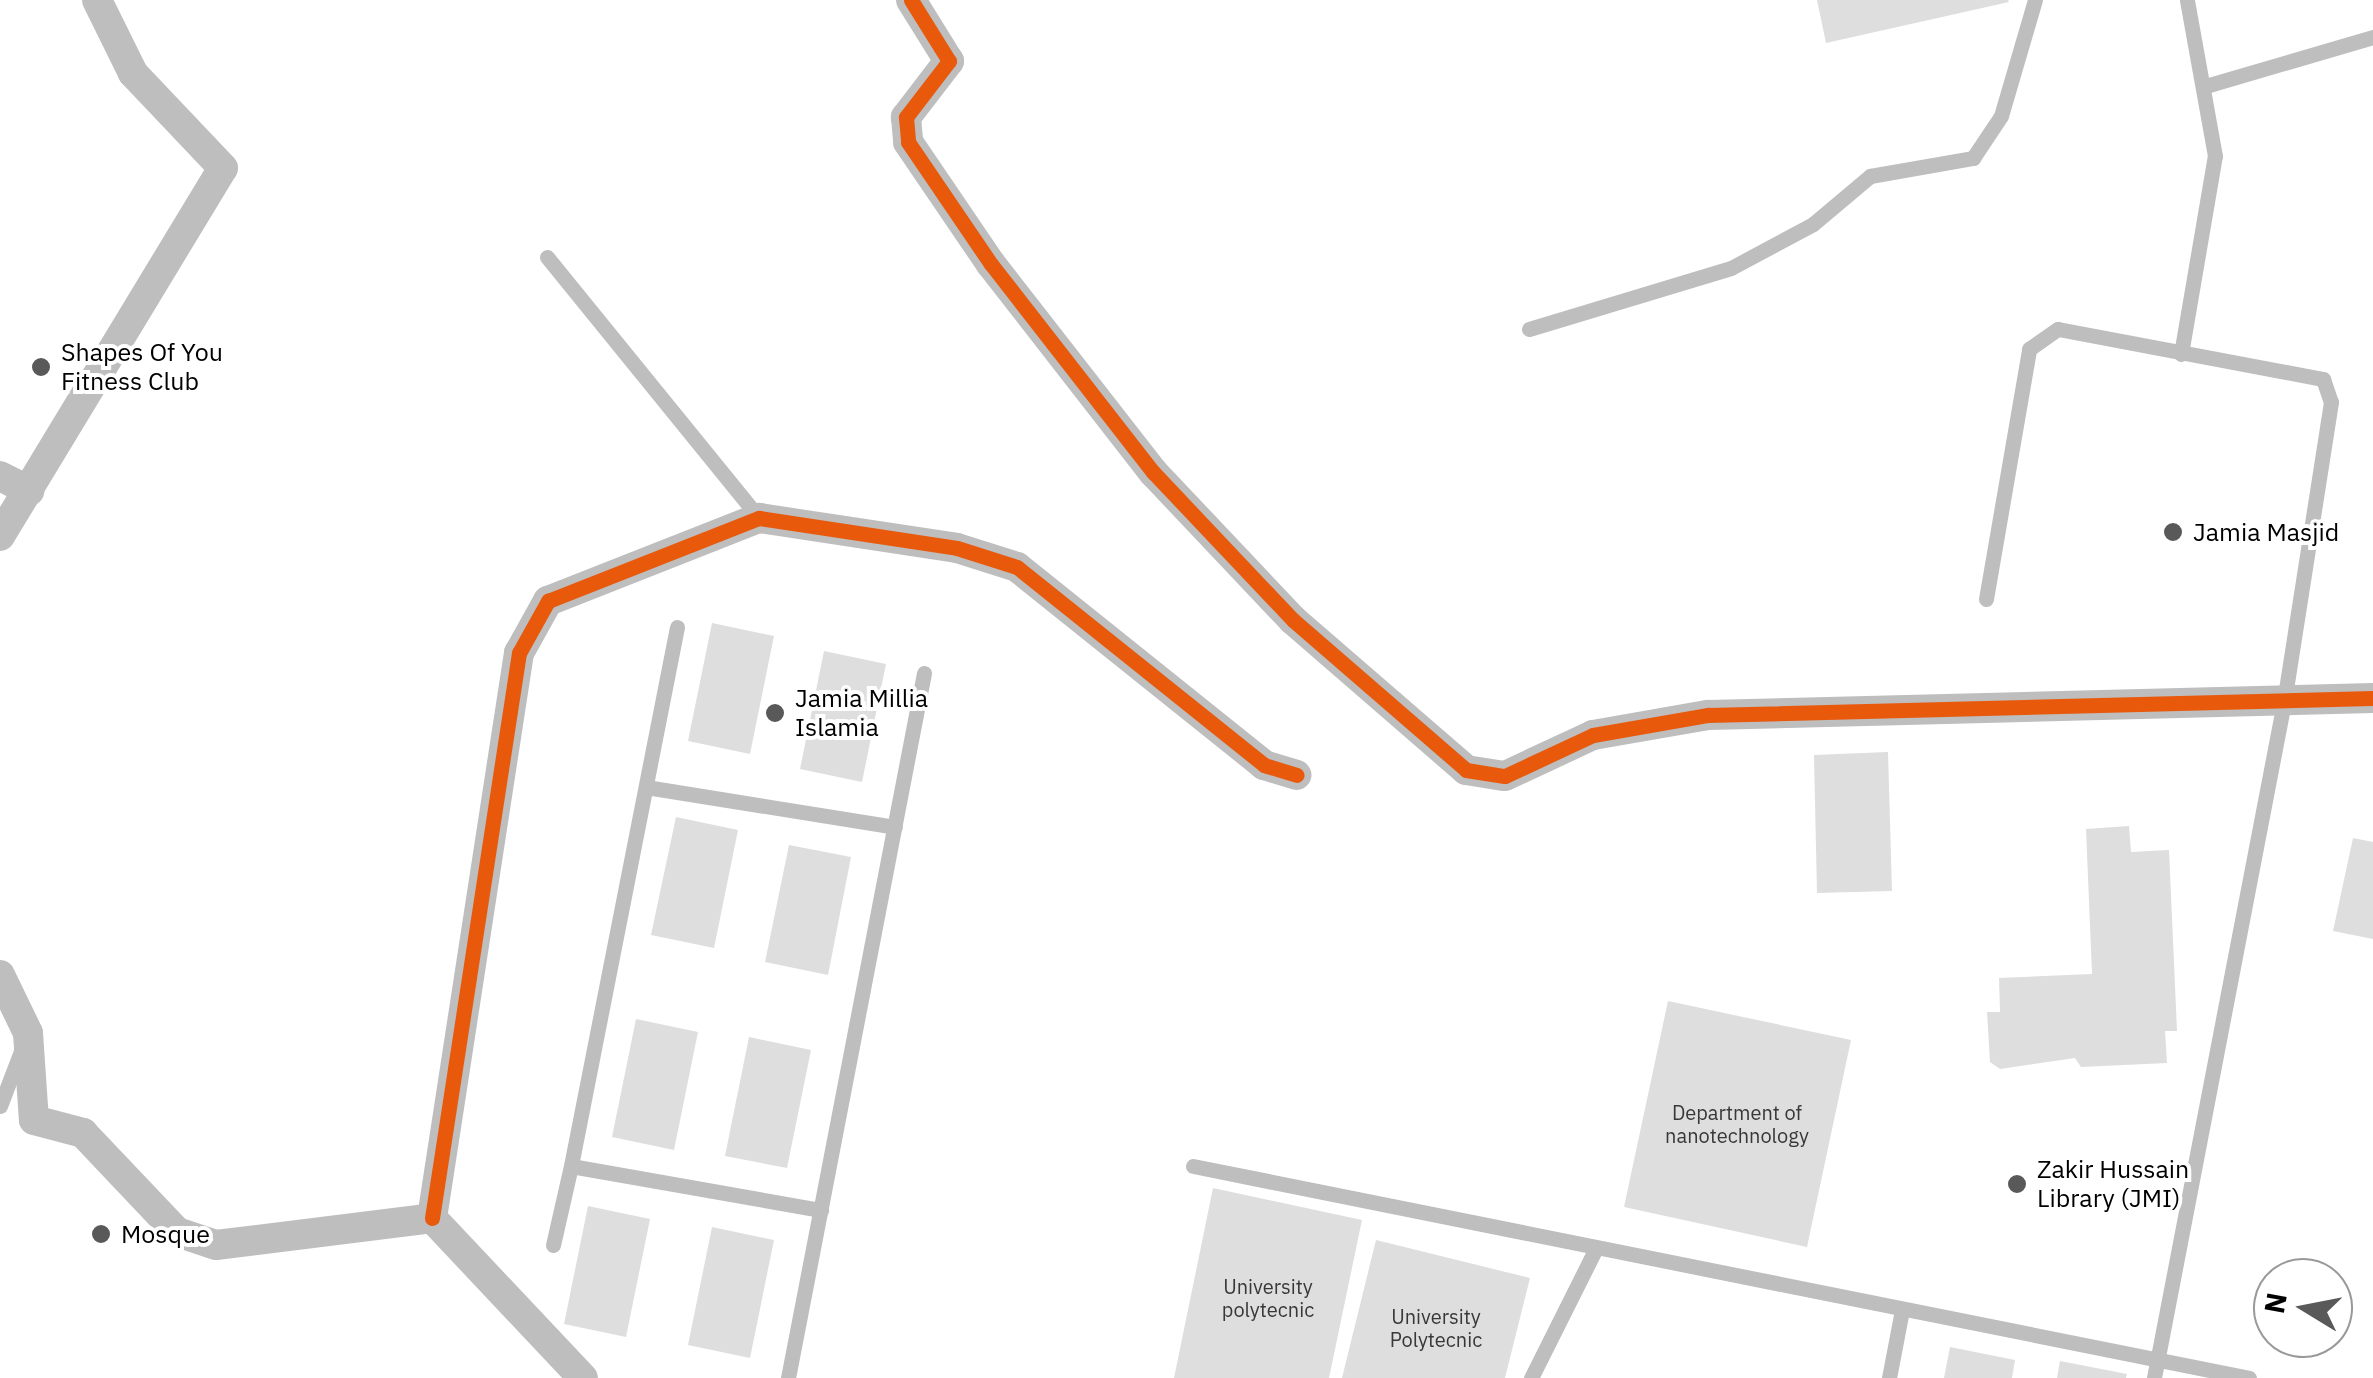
<!DOCTYPE html>
<html>
<head>
<meta charset="utf-8">
<style>
  body { margin:0 }
  #map { position:relative; width:2373px; height:1378px; overflow:hidden; background:#fff; font-family:"IBM Plex Sans",sans-serif }
  div>[style] { position:absolute }
  [style*='--x'] { left:calc(var(--x)*1px); top:calc(var(--y)*1px); width:calc(var(--w)*1px); rotate:calc(var(--a)*1deg) }
  .building>* { inset:0; background:#dedede }
  .lane>* { height:15px; margin:-7.5px; padding:0 7.5px; transform-origin:7.5px; border-radius:7.5px; background:#bebebe }
  .street>* { height:30px; margin:-15px; padding:0 15px; transform-origin:15px; border-radius:15px; background:#bebebe }
  .cycleway>* { height:15px; margin:-7.5px; padding:0 7.5px; transform-origin:7.5px; border-radius:7.5px; background:#e8590c }
  .dots>* { width:28px; height:28px; translate:-50% -50%; box-sizing:border-box; border:5px solid #fff; border-radius:50% }
  span { translate:-50% -50%; white-space:nowrap; text-align:center; line-height:1.15; -webkit-text-stroke:8px #fff; paint-order:stroke }
  .number-label { font-size:20px; color:#383838 }
  .number-label span { -webkit-text-stroke-width:0 }
  .poi-label { font-size:25px; color:#000 }
  .left { translate:0 -50%; text-align:left }
  .north { position:absolute; left:2253px; top:1258px; width:100px; height:100px; box-sizing:border-box; background:#fff; border:2px solid #999; border-radius:50%; rotate:280deg; font-size:28px; font-weight:700; line-height:40px; text-align:center; color:#000 }
  .north::after { content:''; display:block; margin:auto; width:35px; height:45px; background:#595959; clip-path:polygon(50% 0,100% 100%,50% 72%,0 100%) }
</style>
</head>
<body>
<div id="map">
  <div class="building">
    <div style="clip-path:polygon(1817px 0,2008px 0,2009px 2px,1826px 43px)"></div>
    <div style="clip-path:polygon(712px 623px,774px 636px,750px 754px,688px 741px)"></div>
    <div style="clip-path:polygon(824px 651px,886px 664px,862px 782px,800px 769px)"></div>
    <div style="clip-path:polygon(1888px 752px,1892px 891px,1817px 893px,1814px 755px)"></div>
    <div style="clip-path:polygon(676px 817px,738px 830px,714px 948px,651px 935px)"></div>
    <div style="clip-path:polygon(2129px 826px,2131px 852px,2169px 850px,2177px 1031px,2165px 1031px,2167px 1063px,2081px 1067px,2075px 1058px,2000px 1069px,1990px 1062px,1987px 1012px,2000px 1012px,1999px 978px,2092px 974px,2086px 829px)"></div>
    <div style="clip-path:polygon(2353px 838px,2373px 842px,2373px 939px,2333px 931px)"></div>
    <div style="clip-path:polygon(789px 845px,851px 857px,828px 975px,765px 962px)"></div>
    <div style="clip-path:polygon(1668px 1001px,1851px 1040px,1807px 1247px,1624px 1207px)"></div>
    <div style="clip-path:polygon(636px 1019px,698px 1032px,674px 1150px,612px 1137px)"></div>
    <div style="clip-path:polygon(749px 1037px,811px 1050px,787px 1168px,725px 1156px)"></div>
    <div style="clip-path:polygon(1213px 1188px,1362px 1220px,1329px 1378px,1174px 1378px)"></div>
    <div style="clip-path:polygon(588px 1206px,650px 1219px,626px 1337px,564px 1324px)"></div>
    <div style="clip-path:polygon(712px 1227px,774px 1240px,750px 1358px,688px 1345px)"></div>
    <div style="clip-path:polygon(1376px 1240px,1530px 1278px,1505px 1378px,1342px 1378px)"></div>
    <div style="clip-path:polygon(1950px 1347px,2015px 1360px,2012px 1378px,1944px 1378px)"></div>
    <div style="clip-path:polygon(2060px 1361px,2127px 1374px,2126px 1378px,2057px 1378px)"></div>
  </div>
  <div class="lane">
    <div style="--x:2209;--y:85;--w:171;--a:-16.3"></div>
    <div style="--x:547;--y:257;--w:336;--a:50.9"></div>
    <div style="--x:1529;--y:329;--w:211;--a:-16.8"></div>
    <div style="--x:1731;--y:268;--w:93;--a:-28.2"></div>
    <div style="--x:1813;--y:224;--w:75;--a:-40.1"></div>
    <div style="--x:1870;--y:176;--w:105;--a:-9.9"></div>
    <div style="--x:1973;--y:158;--w:50;--a:-56.3"></div>
    <div style="--x:2001;--y:116;--w:121;--a:-73.7"></div>
    <div style="--x:2181;--y:354;--w:201;--a:-80.3"></div>
    <div style="--x:2215;--y:156;--w:158;--a:-100.2"></div>
    <div style="--x:1986;--y:599;--w:254;--a:-80.2"></div>
    <div style="--x:2029;--y:349;--w:35;--a:-35"></div>
    <div style="--x:2058;--y:329;--w:270;--a:10.7"></div>
    <div style="--x:2323;--y:379;--w:24;--a:71"></div>
    <div style="--x:2331;--y:402;--w:304;--a:98.9"></div>
    <div style="--x:2284;--y:702;--w:688;--a:100.89"></div>
    <div style="--x:677;--y:627;--w:549;--a:101.13"></div>
    <div style="--x:571;--y:1166;--w:254;--a:10"></div>
    <div style="--x:646;--y:787;--w:252;--a:9.1"></div>
    <div style="--x:0;--y:1106;--w:59;--a:-69.1"></div>
    <div style="--x:1193;--y:1166;--w:1077;--a:11.35"></div>
    <div style="--x:553;--y:1245;--w:81;--a:-77.2"></div>
    <div style="--x:788;--y:1378;--w:718;--a:-79.08"></div>
    <div style="--x:1531;--y:1378;--w:141;--a:-63.4"></div>
    <div style="--x:1889;--y:1378;--w:69;--a:-79.2"></div>
  </div>
  <div class="street">
    <div style="--x:911;--y:0;--w:72;--a:58.1"></div>
    <div style="--x:949;--y:61;--w:71;--a:127.5"></div>
    <div style="--x:906;--y:117;--w:25;--a:85"></div>
    <div style="--x:908;--y:142;--w:148;--a:55.8"></div>
    <div style="--x:991;--y:264;--w:264;--a:52.1"></div>
    <div style="--x:1153;--y:472;--w:204;--a:46.6"></div>
    <div style="--x:1293;--y:620;--w:229;--a:40.9"></div>
    <div style="--x:1466;--y:770;--w:39;--a:9"></div>
    <div style="--x:1505;--y:776;--w:97;--a:-25"></div>
    <div style="--x:1593;--y:735;--w:117;--a:-9.9"></div>
    <div style="--x:1708;--y:715;--w:665;--a:-1.46"></div>
    <div style="--x:0;--y:476;--w:33;--a:27"></div>
    <div style="--x:0;--y:536;--w:430;--a:-58.8"></div>
    <div style="--x:223;--y:168;--w:131;--a:-133.5"></div>
    <div style="--x:133;--y:73;--w:81;--a:-116.3"></div>
    <div style="--x:0;--y:975;--w:64;--a:64.2"></div>
    <div style="--x:28;--y:1033;--w:87;--a:86.1"></div>
    <div style="--x:34;--y:1120;--w:51;--a:14.9"></div>
    <div style="--x:83;--y:1133;--w:137;--a:46.5"></div>
    <div style="--x:177;--y:1232;--w:41;--a:18.4"></div>
    <div style="--x:216;--y:1245;--w:218;--a:-7.1"></div>
    <div style="--x:432;--y:1218;--w:220;--a:46.7"></div>
    <div style="--x:432;--y:1218;--w:572;--a:-81.25"></div>
    <div style="--x:519;--y:653;--w:60;--a:-60.9"></div>
    <div style="--x:548;--y:601;--w:227;--a:-21.5"></div>
    <div style="--x:759;--y:518;--w:200;--a:8.6"></div>
    <div style="--x:957;--y:548;--w:63;--a:17.6"></div>
    <div style="--x:1017;--y:567;--w:317;--a:38.7"></div>
    <div style="--x:1264;--y:765;--w:34;--a:17"></div>
  </div>
  <div class="cycleway">
    <div style="--x:911;--y:0;--w:72;--a:58.1"></div>
    <div style="--x:949;--y:61;--w:71;--a:127.5"></div>
    <div style="--x:906;--y:117;--w:25;--a:85"></div>
    <div style="--x:908;--y:142;--w:148;--a:55.8"></div>
    <div style="--x:991;--y:264;--w:264;--a:52.1"></div>
    <div style="--x:1153;--y:472;--w:204;--a:46.6"></div>
    <div style="--x:1293;--y:620;--w:229;--a:40.9"></div>
    <div style="--x:1466;--y:770;--w:39;--a:9"></div>
    <div style="--x:1505;--y:776;--w:97;--a:-25"></div>
    <div style="--x:1593;--y:735;--w:117;--a:-9.9"></div>
    <div style="--x:1708;--y:715;--w:665;--a:-1.46"></div>
    <div style="--x:432;--y:1218;--w:572;--a:-81.25"></div>
    <div style="--x:519;--y:653;--w:60;--a:-60.9"></div>
    <div style="--x:548;--y:601;--w:227;--a:-21.5"></div>
    <div style="--x:759;--y:518;--w:200;--a:8.6"></div>
    <div style="--x:957;--y:548;--w:63;--a:17.6"></div>
    <div style="--x:1017;--y:567;--w:317;--a:38.7"></div>
    <div style="--x:1264;--y:765;--w:34;--a:17"></div>
  </div>
  <div class="dots">
    <div style="left:41px;top:367px;background:#595959"></div>
    <div style="left:2173px;top:532px;background:#595959"></div>
    <div style="left:775px;top:713px;background:#595959"></div>
    <div style="left:2017px;top:1184px;background:#595959"></div>
    <div style="left:101px;top:1234px;background:#595959"></div>
  </div>
  <div class="number-label">
    <span style="left:1737px;top:1124px">Department of<br>nanotechnology</span>
    <span style="left:1268px;top:1298px">University<br>polytecnic</span>
    <span style="left:1436px;top:1328px">University<br>Polytecnic</span>
  </div>
  <div class="poi-label">
    <span class="left" style="left:61px;top:367px">Shapes Of You<br>Fitness Club</span>
    <span class="left" style="left:2193px;top:532px">Jamia Masjid</span>
    <span class="left" style="left:795px;top:713px">Jamia Millia<br>Islamia</span>
    <span class="left" style="left:2037px;top:1184px">Zakir Hussain<br>Library (JMI)</span>
    <span class="left" style="left:121px;top:1234px">Mosque</span>
  </div>
  <div class="north">N</div>
</div>
</body>
</html>
